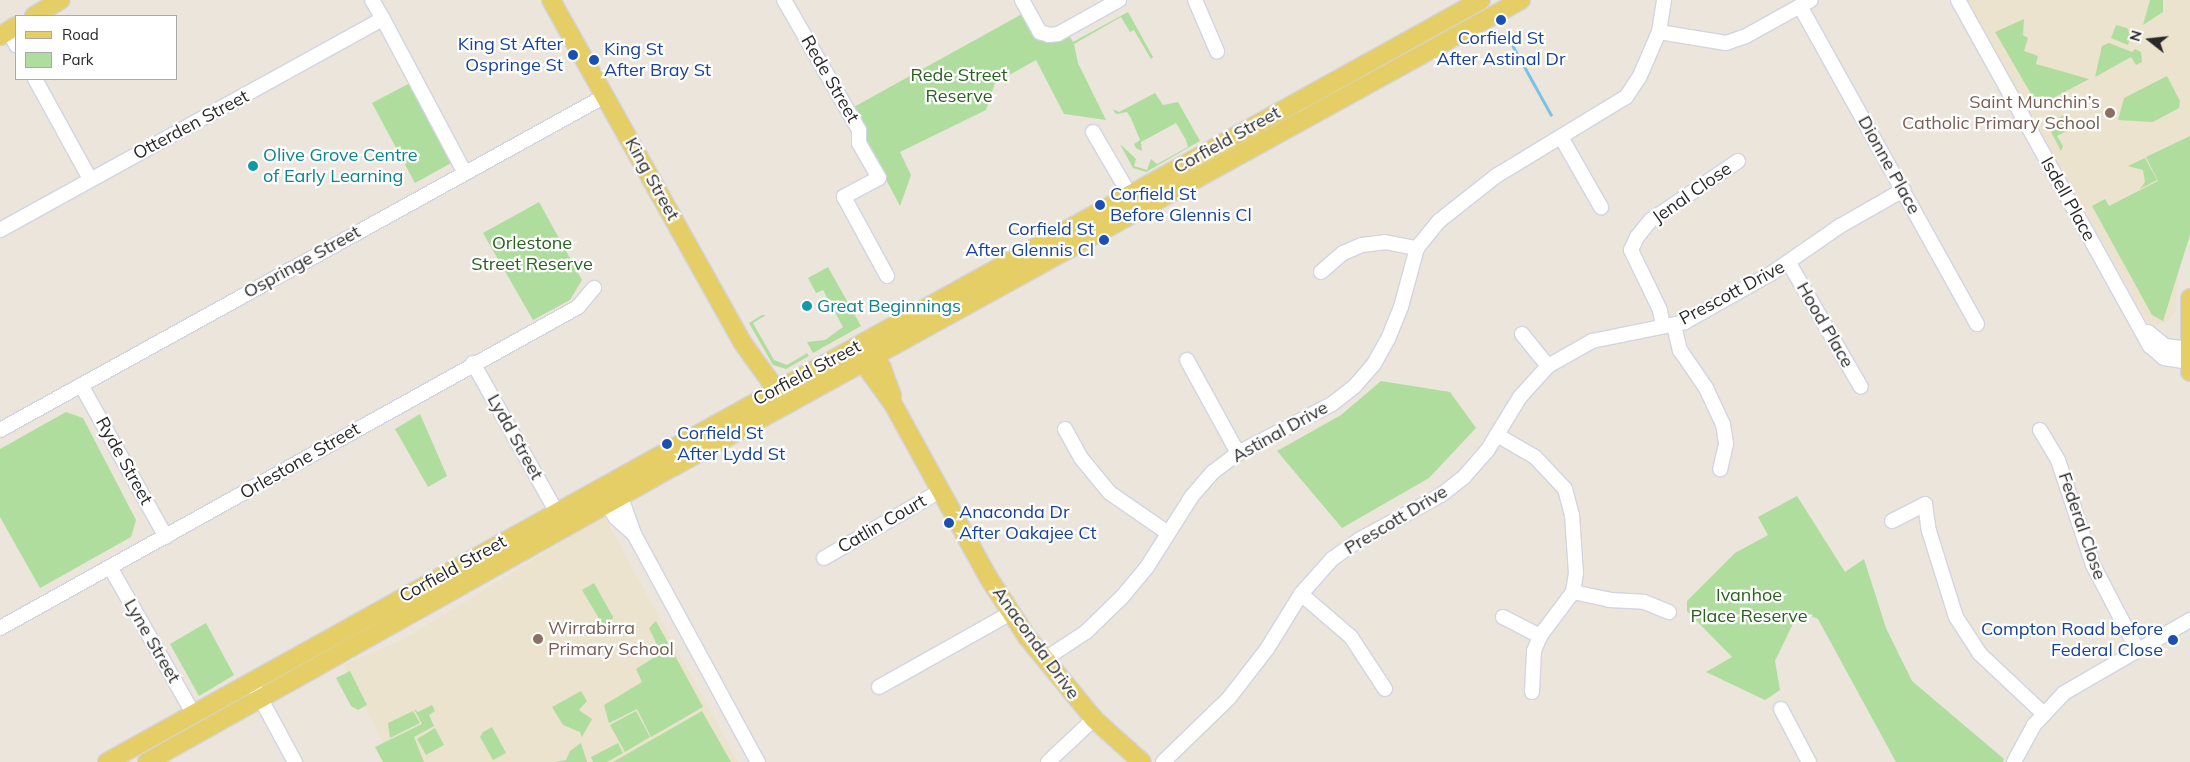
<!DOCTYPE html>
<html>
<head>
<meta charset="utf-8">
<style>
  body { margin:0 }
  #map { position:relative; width:2190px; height:762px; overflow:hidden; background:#ebe5dc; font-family:Mulish,sans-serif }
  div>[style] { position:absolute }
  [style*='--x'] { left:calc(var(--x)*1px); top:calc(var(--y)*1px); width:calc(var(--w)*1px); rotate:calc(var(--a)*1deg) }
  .education>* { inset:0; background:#ebe3cd }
  .green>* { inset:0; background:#afdd9d }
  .stream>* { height:3px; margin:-1.5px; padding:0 1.5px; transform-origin:1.5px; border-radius:1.5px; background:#77c2e5 }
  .roads { filter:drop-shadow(1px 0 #d2d4e1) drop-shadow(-1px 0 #d2d4e1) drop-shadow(0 1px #d2d4e1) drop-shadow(0 -1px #d2d4e1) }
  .minor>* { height:14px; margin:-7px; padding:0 7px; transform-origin:7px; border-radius:7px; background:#fff }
  .major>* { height:18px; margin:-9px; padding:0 9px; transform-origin:9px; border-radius:9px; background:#e6ce66 }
  .dots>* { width:14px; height:14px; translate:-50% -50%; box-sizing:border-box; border:2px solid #fff; border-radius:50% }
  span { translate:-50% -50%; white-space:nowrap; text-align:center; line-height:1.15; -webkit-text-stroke:4.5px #fff; paint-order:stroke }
  .transit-label { font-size:18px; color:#164399 }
  .right { translate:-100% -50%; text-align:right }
  .left { translate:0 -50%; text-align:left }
  .park-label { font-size:18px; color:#29611f }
  .street-label { font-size:18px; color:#292929 }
  .education-label { font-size:18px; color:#785e54 }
  .culture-label { font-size:18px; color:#0d838f }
  .legend { position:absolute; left:15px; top:15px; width:162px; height:65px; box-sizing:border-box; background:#fff; border:1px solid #a9a9a9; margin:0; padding:6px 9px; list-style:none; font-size:15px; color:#292929 }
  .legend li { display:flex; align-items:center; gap:10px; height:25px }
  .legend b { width:25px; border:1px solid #a9a9a9 }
  .north { position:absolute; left:2125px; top:15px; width:50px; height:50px; -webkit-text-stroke:4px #fff; paint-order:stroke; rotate:286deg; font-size:14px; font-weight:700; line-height:20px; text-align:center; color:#292929 }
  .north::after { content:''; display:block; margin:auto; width:18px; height:22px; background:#292929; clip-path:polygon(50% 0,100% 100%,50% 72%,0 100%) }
</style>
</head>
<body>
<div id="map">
  <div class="education">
    <div style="clip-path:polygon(1967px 0,2190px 0,2190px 225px,2177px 264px,2176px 311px,2168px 321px,2150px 326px)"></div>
    <div style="clip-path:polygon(604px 516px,738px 762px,393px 762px,343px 665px,406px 638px)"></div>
  </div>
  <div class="green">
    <div style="clip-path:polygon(2150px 0,2163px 0,2163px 12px,2143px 25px)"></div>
    <div style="clip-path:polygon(1128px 12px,1153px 57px,1151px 59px,1134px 30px,1130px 32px,1121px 17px,1074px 44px,1078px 63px,1106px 120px,1064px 114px,1036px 60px,995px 83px,986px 110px,900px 152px,911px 175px,900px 206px,863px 136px,852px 108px,1022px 14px,1030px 28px,1069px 35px,1073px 42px)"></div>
    <div style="clip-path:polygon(2024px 19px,2023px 35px,2028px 38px,2024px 51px,2038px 56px,2036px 64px,2089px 79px,2038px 106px,1995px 32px)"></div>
    <div style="clip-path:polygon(2116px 25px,2127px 28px,2131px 36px,2128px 45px,2111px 38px)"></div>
    <div style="clip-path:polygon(2109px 43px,2132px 52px,2135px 49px,2141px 52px,2142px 62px,2136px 65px,2131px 57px,2095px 77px,2102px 46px)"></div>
    <div style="clip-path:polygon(2167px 76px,2180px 101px,2179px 108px,2153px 122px,2118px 120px,2124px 98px)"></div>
    <div style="clip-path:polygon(410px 83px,453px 162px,415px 183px,372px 103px)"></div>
    <div style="clip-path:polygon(1155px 93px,1163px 105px,1178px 102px,1200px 141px,1146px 172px,1133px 168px,1120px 144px,1136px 159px,1134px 166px,1147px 170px,1151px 159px,1157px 164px,1188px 147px,1186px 140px,1176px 123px,1141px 142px,1142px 151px,1136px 148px,1134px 144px,1140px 140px,1131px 118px,1127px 112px,1117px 114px,1115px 113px,1113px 109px,1119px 112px)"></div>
    <div style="clip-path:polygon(2066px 114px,2073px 128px,2057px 136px,2063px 146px,2061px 151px,2050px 130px,2050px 122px)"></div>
    <div style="clip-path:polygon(2190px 136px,2190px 235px,2163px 321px,2152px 315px,2092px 206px,2105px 199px,2109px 206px,2158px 181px,2146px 157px)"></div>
    <div style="clip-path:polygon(2145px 158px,2157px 180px,2140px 189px,2145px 182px,2143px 170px,2128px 166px)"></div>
    <div style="clip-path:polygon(539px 202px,582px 280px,570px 300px,533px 320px,483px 233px)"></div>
    <div style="clip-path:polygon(828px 267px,861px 326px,813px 353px,807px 342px,825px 340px,843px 327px,823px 290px,816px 293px,808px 278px)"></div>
    <div style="clip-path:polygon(762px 315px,766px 315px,753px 323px,774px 360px,787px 365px,807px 353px,809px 356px,786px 369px,773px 365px,749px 323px)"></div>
    <div style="clip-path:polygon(1381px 381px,1450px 392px,1476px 428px,1429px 478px,1342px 528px,1277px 451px,1341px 415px)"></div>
    <div style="clip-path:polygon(66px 412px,83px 418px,136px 520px,131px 537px,40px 588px,0 517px,0 449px)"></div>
    <div style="clip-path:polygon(420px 414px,447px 476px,428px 487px,395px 429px)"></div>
    <div style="clip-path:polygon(1797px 496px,1845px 572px,1864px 559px,1886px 628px,1912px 681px,2004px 759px,2003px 762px,1896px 762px,1818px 619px,1799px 611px,1775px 661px,1780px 690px,1765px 700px,1706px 672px,1732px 657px,1687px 611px,1687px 601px,1735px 553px,1768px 535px,1758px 517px)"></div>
    <div style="clip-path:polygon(594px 583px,613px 617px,609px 635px,582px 590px)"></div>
    <div style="clip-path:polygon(656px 621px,703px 707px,651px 737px,637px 709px,609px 723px,604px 705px,642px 682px,636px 669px,661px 653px,649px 628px)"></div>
    <div style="clip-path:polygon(206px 623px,234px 675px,199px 696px,170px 644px)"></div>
    <div style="clip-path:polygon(350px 671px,367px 705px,358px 710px,351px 706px,336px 678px)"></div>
    <div style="clip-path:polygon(581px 691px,587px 701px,579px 710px,592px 719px,582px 737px,580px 732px,563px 725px,552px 707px)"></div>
    <div style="clip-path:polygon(432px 705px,435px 711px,429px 715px,434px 726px,414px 737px,424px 762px,383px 762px,375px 747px,422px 724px,414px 709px,418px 712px)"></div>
    <div style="clip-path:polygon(413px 711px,420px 723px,390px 738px,388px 723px)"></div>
    <div style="clip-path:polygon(636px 711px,650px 737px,625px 752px,610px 725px)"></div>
    <div style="clip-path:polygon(702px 711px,731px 762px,613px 762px)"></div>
    <div style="clip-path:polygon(492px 727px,506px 753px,493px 760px,480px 737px,483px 732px)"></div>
    <div style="clip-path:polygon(435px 728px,444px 745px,426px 755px,417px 739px)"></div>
    <div style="clip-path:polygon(581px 743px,587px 762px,555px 762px,566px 760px,570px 751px)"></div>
    <div style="clip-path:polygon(618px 743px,623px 753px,607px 762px,593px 762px,591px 757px)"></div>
  </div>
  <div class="stream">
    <div style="--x:1507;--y:36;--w:90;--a:60.9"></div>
  </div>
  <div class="roads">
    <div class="minor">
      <div style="--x:372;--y:0;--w:22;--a:60"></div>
      <div style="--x:784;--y:0;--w:150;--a:60"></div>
      <div style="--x:859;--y:130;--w:13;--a:90"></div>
      <div style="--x:859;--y:143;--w:40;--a:60.3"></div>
      <div style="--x:879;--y:178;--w:40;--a:152"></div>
      <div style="--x:844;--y:197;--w:90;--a:61.4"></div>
      <div style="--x:1022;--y:0;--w:37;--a:61"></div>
      <div style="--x:1040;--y:32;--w:9;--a:18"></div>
      <div style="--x:1049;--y:35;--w:9;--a:-6"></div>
      <div style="--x:1058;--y:34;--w:70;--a:-29.1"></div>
      <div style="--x:1195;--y:0;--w:56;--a:66.7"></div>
      <div style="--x:1958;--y:0;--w:396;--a:61"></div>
      <div style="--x:2150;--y:346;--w:18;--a:41"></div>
      <div style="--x:2164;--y:358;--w:26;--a:9"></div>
      <div style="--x:1800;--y:6;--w:364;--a:60.9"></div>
      <div style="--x:9;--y:31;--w:16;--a:63"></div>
      <div style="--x:1659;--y:32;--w:68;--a:9.3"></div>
      <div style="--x:1726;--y:43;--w:21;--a:-19"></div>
      <div style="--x:1746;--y:36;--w:74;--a:-29"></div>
      <div style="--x:35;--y:79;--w:114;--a:61.2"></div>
      <div style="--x:1093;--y:132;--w:81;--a:59.6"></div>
      <div style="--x:1561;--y:137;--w:81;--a:60.3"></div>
      <div style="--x:0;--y:230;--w:437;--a:-28.9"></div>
      <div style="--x:383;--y:19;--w:174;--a:62"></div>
      <div style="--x:1789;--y:263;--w:143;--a:59.9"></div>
      <div style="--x:1321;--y:272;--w:29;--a:-41"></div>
      <div style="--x:1343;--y:253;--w:21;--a:-23"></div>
      <div style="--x:1362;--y:245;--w:23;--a:-7"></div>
      <div style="--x:1385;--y:242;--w:33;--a:11"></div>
      <div style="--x:1674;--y:325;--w:26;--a:77"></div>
      <div style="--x:1680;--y:350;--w:46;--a:55.6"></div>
      <div style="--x:1706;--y:388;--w:40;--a:65"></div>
      <div style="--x:1723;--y:424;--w:20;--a:81"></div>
      <div style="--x:1726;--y:444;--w:26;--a:103"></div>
      <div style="--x:1663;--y:326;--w:16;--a:-101"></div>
      <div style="--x:1660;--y:310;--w:67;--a:-115.8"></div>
      <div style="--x:1631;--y:250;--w:14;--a:-65"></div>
      <div style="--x:1637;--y:237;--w:22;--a:-51"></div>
      <div style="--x:1651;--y:220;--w:105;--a:-34.1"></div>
      <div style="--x:2148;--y:332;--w:22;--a:39"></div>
      <div style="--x:2165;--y:346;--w:25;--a:7"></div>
      <div style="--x:1522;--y:334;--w:41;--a:50.9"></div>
      <div style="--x:1187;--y:360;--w:106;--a:61.3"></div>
      <div style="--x:473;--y:363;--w:170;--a:60.7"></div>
      <div style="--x:81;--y:385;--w:174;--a:60.8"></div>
      <div style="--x:1065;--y:429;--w:33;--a:61"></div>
      <div style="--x:1081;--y:458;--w:45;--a:50.4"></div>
      <div style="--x:1110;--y:493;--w:70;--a:34.6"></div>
      <div style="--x:0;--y:430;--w:691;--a:-28.9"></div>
      <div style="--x:2040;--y:430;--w:35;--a:59"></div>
      <div style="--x:2058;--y:460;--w:111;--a:71.6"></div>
      <div style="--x:2093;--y:565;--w:95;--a:62.4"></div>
      <div style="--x:1497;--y:435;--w:44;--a:30.1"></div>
      <div style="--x:1535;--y:457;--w:44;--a:46.8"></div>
      <div style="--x:1565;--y:489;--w:27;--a:75"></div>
      <div style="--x:1572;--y:515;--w:58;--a:86.1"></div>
      <div style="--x:1576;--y:573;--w:19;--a:99"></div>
      <div style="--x:1573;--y:592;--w:38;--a:12"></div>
      <div style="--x:1610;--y:600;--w:34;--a:3"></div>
      <div style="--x:1644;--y:602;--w:27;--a:22"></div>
      <div style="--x:618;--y:489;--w:48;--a:70.4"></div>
      <div style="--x:634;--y:534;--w:260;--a:61.5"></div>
      <div style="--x:601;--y:495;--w:27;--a:57"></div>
      <div style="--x:616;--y:518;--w:24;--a:42"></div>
      <div style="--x:1892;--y:521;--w:37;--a:-27"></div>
      <div style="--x:1925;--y:504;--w:27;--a:82"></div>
      <div style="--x:1929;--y:531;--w:90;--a:72.6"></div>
      <div style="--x:1956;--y:617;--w:44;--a:57"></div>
      <div style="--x:1980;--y:654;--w:88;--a:43.2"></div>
      <div style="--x:824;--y:558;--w:134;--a:-30"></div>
      <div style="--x:110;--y:567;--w:170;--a:60.4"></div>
      <div style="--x:1301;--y:594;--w:66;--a:40.7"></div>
      <div style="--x:1351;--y:637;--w:62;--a:56.8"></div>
      <div style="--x:1503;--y:617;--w:42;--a:27.2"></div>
      <div style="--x:0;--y:628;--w:661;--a:-29.05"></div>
      <div style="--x:578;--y:307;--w:25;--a:-50"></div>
      <div style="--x:1045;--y:659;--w:49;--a:-33.4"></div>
      <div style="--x:1086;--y:632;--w:50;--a:-44.2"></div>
      <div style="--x:1122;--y:597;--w:39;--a:-50"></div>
      <div style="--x:1147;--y:567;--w:84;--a:-57.6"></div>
      <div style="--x:1192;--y:496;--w:32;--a:-49"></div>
      <div style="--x:1213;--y:472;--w:31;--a:-37"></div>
      <div style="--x:1238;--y:453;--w:106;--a:-27.5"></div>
      <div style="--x:1332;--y:404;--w:28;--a:-38"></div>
      <div style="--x:1354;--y:387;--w:30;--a:-49"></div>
      <div style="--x:1374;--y:364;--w:29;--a:-61"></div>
      <div style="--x:1388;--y:339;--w:35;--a:-68"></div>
      <div style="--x:1401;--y:307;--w:61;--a:-74.8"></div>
      <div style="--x:1417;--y:248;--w:35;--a:-51"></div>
      <div style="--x:1439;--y:221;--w:73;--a:-38.3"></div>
      <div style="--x:1496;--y:176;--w:152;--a:-31.3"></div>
      <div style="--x:1626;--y:97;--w:23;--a:-56"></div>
      <div style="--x:1639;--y:78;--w:50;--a:-66.5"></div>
      <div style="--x:1659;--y:32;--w:32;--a:-81"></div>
      <div style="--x:879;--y:687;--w:151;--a:-29.3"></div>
      <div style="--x:256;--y:690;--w:82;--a:61.6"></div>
      <div style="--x:1532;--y:692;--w:41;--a:-87.2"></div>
      <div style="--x:1534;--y:651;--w:16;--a:-68"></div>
      <div style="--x:1540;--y:636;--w:55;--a:-53.1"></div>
      <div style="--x:1781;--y:709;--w:60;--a:62.2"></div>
      <div style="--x:1048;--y:762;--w:63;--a:-43.1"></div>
      <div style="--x:1163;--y:762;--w:92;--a:-44.1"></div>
      <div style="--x:1229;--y:698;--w:62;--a:-52.2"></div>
      <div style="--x:1267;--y:649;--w:65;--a:-58.3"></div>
      <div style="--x:1301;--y:594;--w:47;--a:-48.5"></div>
      <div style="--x:1332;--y:559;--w:33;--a:-35"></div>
      <div style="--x:1359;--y:540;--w:94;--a:-28.8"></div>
      <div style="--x:1441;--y:495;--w:29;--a:-38"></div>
      <div style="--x:1464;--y:477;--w:35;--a:-49"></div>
      <div style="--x:1487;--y:451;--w:63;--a:-58.6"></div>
      <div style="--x:1520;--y:397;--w:42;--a:-47.9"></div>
      <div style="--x:1548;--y:366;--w:51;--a:-29.6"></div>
      <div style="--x:1592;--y:341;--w:95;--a:-11.5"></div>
      <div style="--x:1685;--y:322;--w:100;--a:-29.4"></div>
      <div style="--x:1772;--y:273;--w:83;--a:-34.7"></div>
      <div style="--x:1840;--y:226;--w:73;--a:-29.7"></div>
      <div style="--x:2014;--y:762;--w:42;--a:-61.6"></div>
      <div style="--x:2034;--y:725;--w:44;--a:-46.8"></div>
      <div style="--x:2064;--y:693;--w:146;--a:-30.1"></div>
    </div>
    <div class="major">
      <div style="--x:551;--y:0;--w:392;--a:60.8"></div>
      <div style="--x:742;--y:342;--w:70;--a:54.3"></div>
      <div style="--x:34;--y:16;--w:31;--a:-31"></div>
      <div style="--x:0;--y:36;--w:19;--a:-32"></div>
      <div style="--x:2190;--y:298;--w:74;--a:90"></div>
      <div style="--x:870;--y:347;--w:24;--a:60"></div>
      <div style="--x:882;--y:368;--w:30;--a:70"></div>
      <div style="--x:856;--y:353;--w:63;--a:54"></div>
      <div style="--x:893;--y:404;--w:197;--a:61.2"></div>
      <div style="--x:988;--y:577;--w:72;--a:57"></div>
      <div style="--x:1027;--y:637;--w:106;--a:50.7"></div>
      <div style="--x:1094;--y:719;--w:64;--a:41.9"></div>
      <div style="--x:107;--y:762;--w:1571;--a:-29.01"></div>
      <div style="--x:147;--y:762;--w:603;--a:-29.29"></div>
      <div style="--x:673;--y:467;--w:968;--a:-28.84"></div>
    </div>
  </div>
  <div class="dots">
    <div style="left:1501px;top:20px;background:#1a4fb4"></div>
    <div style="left:573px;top:55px;background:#1a4fb4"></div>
    <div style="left:594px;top:60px;background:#1a4fb4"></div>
    <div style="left:2110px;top:113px;background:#8d6e63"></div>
    <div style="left:253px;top:166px;background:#0f9aa8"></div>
    <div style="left:1100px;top:205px;background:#1a4fb4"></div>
    <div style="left:1104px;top:240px;background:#1a4fb4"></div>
    <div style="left:807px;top:306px;background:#0f9aa8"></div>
    <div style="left:667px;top:444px;background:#1a4fb4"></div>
    <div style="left:949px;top:523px;background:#1a4fb4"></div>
    <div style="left:538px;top:639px;background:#8d6e63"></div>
    <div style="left:2173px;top:640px;background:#1a4fb4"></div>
  </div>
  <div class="transit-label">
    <span style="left:1501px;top:49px">Corfield St<br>After Astinal Dr</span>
    <span class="right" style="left:563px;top:55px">King St After<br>Ospringe St</span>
    <span class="left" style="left:604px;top:60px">King St<br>After Bray St</span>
    <span class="left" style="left:1110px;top:205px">Corfield St<br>Before Glennis Cl</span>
    <span class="right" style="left:1094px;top:240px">Corfield St<br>After Glennis Cl</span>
    <span class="left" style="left:677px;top:444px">Corfield St<br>After Lydd St</span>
    <span class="left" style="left:959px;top:523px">Anaconda Dr<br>After Oakajee Ct</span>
    <span class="right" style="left:2163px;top:640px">Compton Road before<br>Federal Close</span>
  </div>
  <div class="park-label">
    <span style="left:959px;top:86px">Rede Street<br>Reserve</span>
    <span style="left:532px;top:254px">Orlestone<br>Street Reserve</span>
    <span style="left:1749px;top:606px">Ivanhoe<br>Place Reserve</span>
  </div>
  <div class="street-label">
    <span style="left:830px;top:79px;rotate:60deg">Rede Street</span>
    <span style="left:191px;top:125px;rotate:-28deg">Otterden Street</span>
    <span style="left:1227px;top:140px;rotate:-29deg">Corfield Street</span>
    <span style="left:1889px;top:165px;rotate:61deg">Dionne Place</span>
    <span style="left:652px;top:179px;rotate:61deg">King Street</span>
    <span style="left:1692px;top:193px;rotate:-35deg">Jenal Close</span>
    <span style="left:2068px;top:199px;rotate:61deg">Isdell Place</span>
    <span style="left:302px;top:262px;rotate:-29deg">Ospringe Street</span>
    <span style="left:1732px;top:293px;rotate:-28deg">Prescott Drive</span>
    <span style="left:1825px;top:325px;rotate:60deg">Hood Place</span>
    <span style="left:807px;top:373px;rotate:-28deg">Corfield Street</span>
    <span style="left:1280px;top:432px;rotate:-29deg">Astinal Drive</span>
    <span style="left:515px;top:437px;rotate:61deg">Lydd Street</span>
    <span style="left:124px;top:461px;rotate:61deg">Ryde Street</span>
    <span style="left:300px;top:461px;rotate:-30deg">Orlestone Street</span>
    <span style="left:1396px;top:520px;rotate:-31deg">Prescott Drive</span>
    <span style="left:882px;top:524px;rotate:-30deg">Catlin Court</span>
    <span style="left:2082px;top:526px;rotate:71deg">Federal Close</span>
    <span style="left:453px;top:569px;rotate:-29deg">Corfield Street</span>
    <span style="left:152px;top:641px;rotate:60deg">Lyne Street</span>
    <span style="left:1036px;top:643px;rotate:54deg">Anaconda Drive</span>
  </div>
  <div class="education-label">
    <span class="right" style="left:2100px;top:113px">Saint Munchin’s<br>Catholic Primary School</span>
    <span class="left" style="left:548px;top:639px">Wirrabirra<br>Primary School</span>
  </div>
  <div class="culture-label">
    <span class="left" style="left:263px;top:166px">Olive Grove Centre<br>of Early Learning</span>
    <span class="left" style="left:817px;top:306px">Great Beginnings</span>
  </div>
  <ul class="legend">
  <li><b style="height:6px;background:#e6ce66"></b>Road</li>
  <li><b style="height:14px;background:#afdd9d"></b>Park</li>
  </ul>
  <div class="north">N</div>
</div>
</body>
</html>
